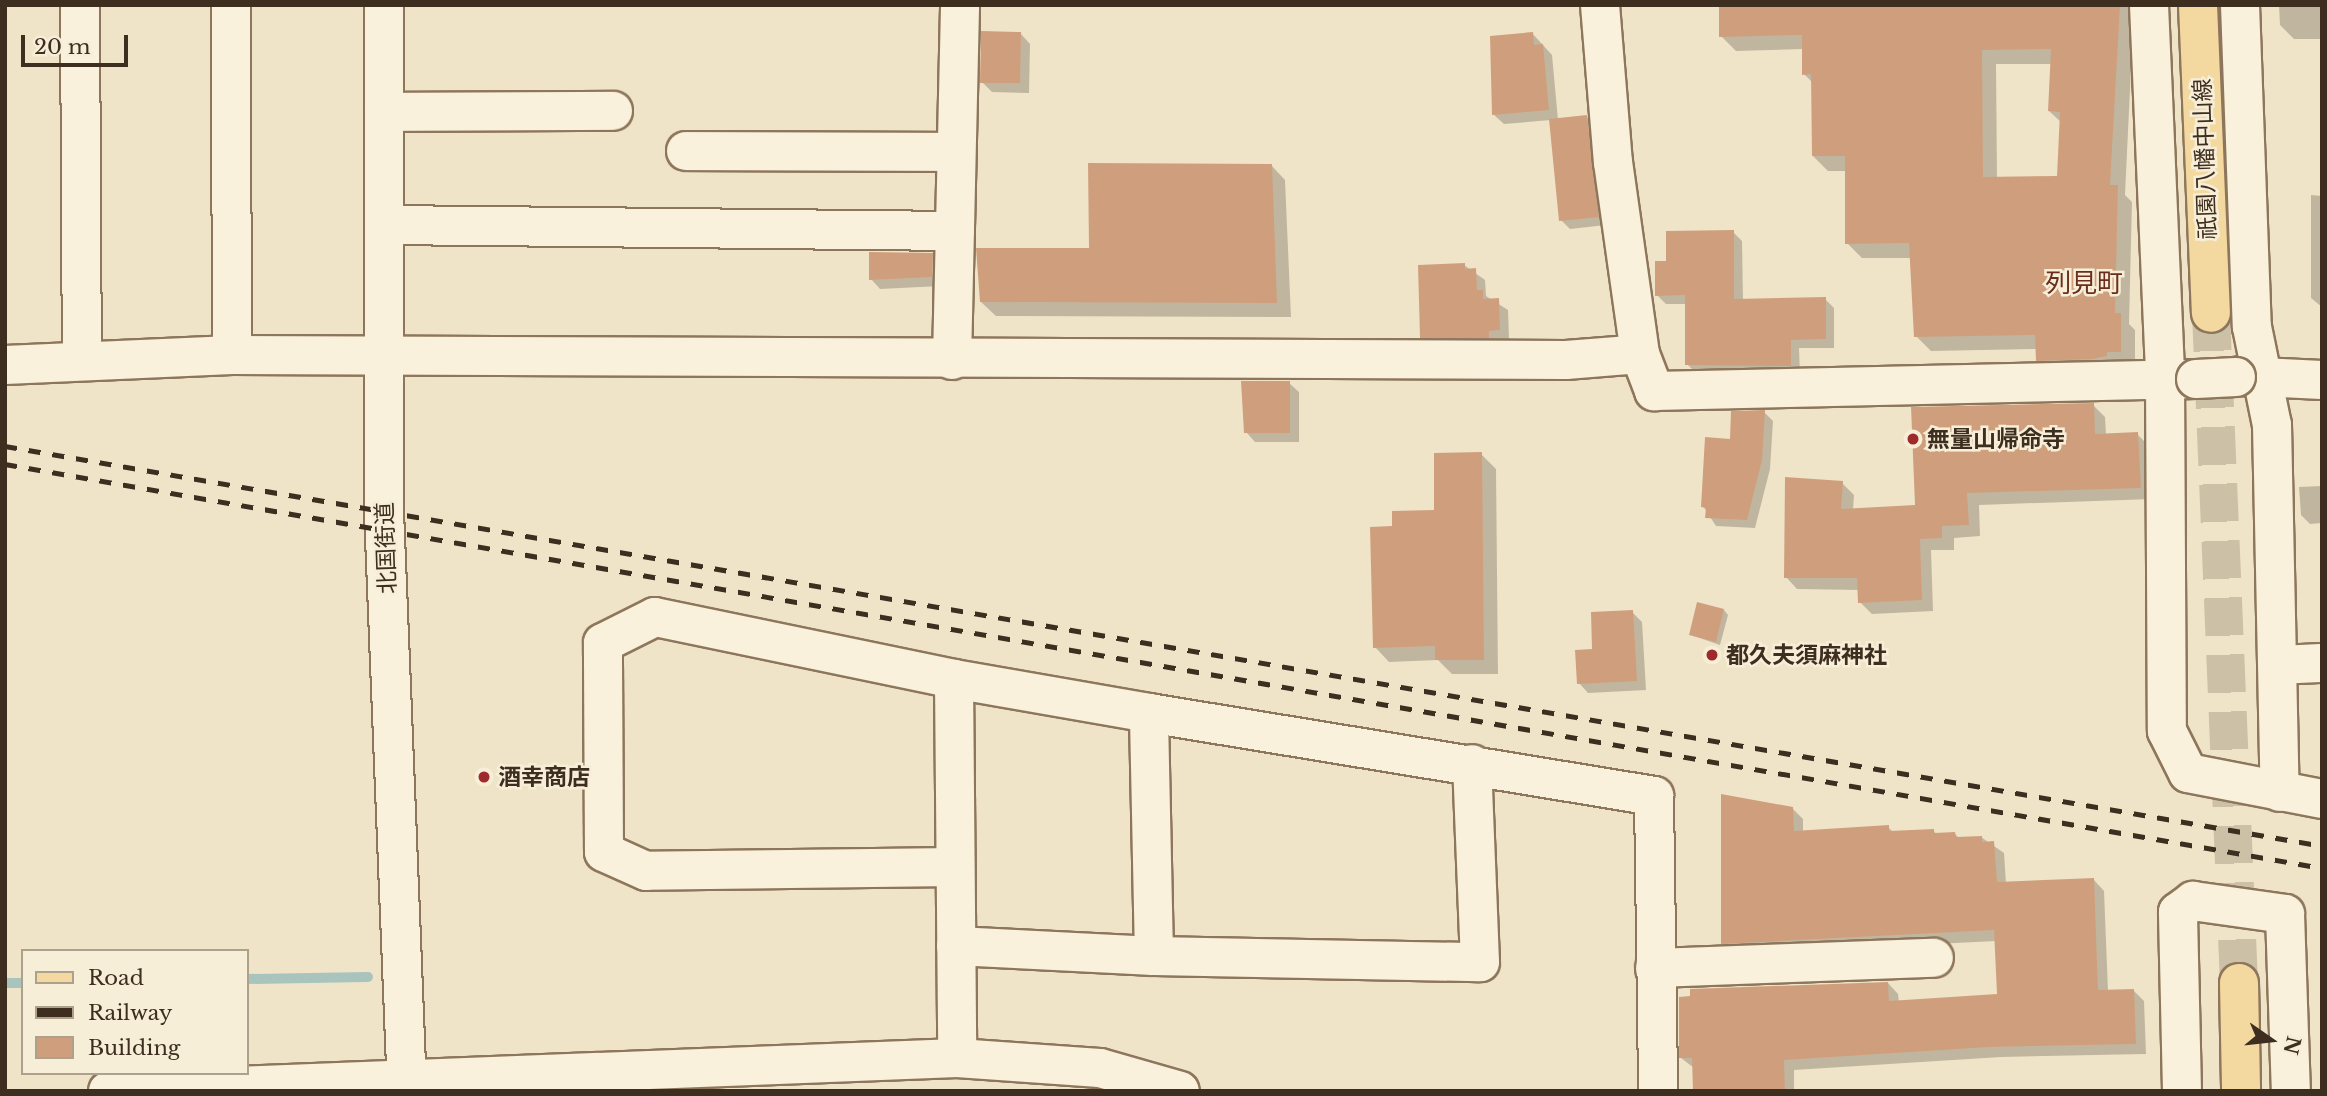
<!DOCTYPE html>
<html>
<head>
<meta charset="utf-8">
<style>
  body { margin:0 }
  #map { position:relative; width:2327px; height:1096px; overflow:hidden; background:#f0e4c8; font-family:"Libre Baskerville","Noto Sans JP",serif }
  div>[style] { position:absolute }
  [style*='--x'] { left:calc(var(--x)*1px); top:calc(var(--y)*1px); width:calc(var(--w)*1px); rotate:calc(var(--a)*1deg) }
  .shadow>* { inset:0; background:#0003 }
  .stream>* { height:10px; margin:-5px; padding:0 5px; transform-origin:5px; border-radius:5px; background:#a9c4bc }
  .building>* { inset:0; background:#cf9f7d }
  .major-tunnel>* { height:38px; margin-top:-19px; transform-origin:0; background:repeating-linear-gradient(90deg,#ccc0a6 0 38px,transparent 0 57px) }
  .roads { filter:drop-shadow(2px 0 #8d765c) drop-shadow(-2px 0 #8d765c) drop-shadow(0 2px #8d765c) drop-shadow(0 -2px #8d765c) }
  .minor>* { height:38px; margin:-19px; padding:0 19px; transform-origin:19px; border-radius:19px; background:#faf1dc }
  .major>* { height:38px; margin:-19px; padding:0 19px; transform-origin:19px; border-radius:19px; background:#f3d9a0 }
  .rail>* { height:5px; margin-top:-2.5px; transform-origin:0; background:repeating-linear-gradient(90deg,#3d2e20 0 12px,transparent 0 24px) }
  .bridges { filter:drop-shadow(2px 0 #8d765c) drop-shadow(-2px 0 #8d765c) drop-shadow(0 2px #8d765c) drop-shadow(0 -2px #8d765c) }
  .minor-bridge>* { height:38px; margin:-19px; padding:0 19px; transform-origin:19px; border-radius:19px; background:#faf1dc }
  .dots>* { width:19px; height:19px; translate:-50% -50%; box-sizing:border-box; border:4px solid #f7eed8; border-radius:50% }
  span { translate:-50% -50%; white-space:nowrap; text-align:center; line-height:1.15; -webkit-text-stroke:5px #f7eed8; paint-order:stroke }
  .street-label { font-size:23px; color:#3d2e20 }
  .poi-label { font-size:23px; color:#3d2e20; font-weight:700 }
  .left { translate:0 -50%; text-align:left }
  .quarter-label { font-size:26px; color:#6b2e1e }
  .frame { position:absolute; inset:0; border:7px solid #3d2e20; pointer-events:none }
  .legend { position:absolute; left:21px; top:949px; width:228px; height:126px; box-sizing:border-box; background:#f7eed8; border:2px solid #ada18e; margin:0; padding:9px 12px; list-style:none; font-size:21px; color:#3d2e20 }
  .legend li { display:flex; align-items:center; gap:14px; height:35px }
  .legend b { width:35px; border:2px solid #ada18e }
  .north { position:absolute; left:2236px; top:1005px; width:70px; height:70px; -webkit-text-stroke:5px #f7eed8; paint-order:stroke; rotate:104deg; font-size:19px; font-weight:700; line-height:28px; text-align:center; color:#3d2e20 }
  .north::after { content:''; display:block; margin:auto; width:24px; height:32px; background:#3d2e20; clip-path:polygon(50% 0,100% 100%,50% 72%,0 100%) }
  .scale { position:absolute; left:21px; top:35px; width:107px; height:32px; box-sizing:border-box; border:4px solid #3d2e20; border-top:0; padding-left:9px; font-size:21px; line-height:24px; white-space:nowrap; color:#3d2e20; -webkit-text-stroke:5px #f7eed8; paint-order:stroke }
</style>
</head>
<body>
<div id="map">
  <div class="shadow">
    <div style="clip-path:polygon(evenodd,1721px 5px,2134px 5px,2125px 195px,2132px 202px,2129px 324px,2135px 330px,2135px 366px,2052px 375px,2037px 360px,2037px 349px,1931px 351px,1916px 336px,1912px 258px,1862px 258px,1847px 243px,1846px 171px,1828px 171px,1813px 156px,1813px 83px,1804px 74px,1804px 49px,1736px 51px,1721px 36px,1721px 5px,1996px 64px,2052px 64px,2049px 111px,2062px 123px,2059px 178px,1997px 179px,1996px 64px)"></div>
    <div style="clip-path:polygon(2279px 5px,2322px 5px,2322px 39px,2294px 39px,2280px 25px)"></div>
    <div style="clip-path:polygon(1532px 33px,1552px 55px,1558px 120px,1587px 117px,1595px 126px,1606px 225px,1570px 229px,1561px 220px,1551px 120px,1504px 124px,1494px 115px)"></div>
    <div style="clip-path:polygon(1021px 34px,1030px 44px,1029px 93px,992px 92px,982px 82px)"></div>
    <div style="clip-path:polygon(1271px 165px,1285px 180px,1291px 317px,996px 316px,981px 302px,978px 250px,1091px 250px)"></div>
    <div style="clip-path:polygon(2311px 195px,2322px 196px,2322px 307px,2311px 298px)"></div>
    <div style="clip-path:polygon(1733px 232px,1742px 241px,1743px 300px,1825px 299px,1834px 308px,1834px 348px,1799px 348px,1800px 375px,1696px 373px,1687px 364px,1687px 304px,1666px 304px,1657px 295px,1668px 263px)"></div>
    <div style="clip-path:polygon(932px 254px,942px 264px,941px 286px,880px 289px,871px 279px)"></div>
    <div style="clip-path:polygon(1464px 265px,1485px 280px,1486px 296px,1508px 310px,1509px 339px,1498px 340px,1498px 347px,1432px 347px,1422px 337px)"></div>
    <div style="clip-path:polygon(1242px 382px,1289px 383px,1299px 392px,1299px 442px,1255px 442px,1246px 432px)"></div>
    <div style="clip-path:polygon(2093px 405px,2105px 417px,2106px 435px,2137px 434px,2149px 446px,2152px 499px,1979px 505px,1980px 536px,1954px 538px,1954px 550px,1931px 550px,1933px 611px,1872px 614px,1860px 602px,1859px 590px,1797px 589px,1786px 577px,1842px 483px,1854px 495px,1853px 510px,1917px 507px)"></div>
    <div style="clip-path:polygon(1764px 412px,1773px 421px,1770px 469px,1755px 528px,1716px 526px,1703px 506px,1731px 440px)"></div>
    <div style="clip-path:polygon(1481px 454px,1496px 469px,1498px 674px,1452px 674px,1438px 660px,1389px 662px,1375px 647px,1393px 528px,1436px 512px)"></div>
    <div style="clip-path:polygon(2322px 486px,2322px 523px,2310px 524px,2301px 515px,2299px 487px)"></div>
    <div style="clip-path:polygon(1724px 610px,1728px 615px,1720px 645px,1691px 635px)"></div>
    <div style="clip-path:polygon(1632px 612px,1642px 622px,1646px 690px,1588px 693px,1579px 683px,1594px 651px)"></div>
    <div style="clip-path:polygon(1792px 808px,1803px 819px,1803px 832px,1888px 827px,1893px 832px,1933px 830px,1937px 835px,1954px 833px,1960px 839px,1981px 837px,2004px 853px,2006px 884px,2094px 880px,2104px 891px,2108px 991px,2133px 990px,2144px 1001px,2146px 1054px,2001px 1057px,1794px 1070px,1794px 1091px,1694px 1091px,1694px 1068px,1681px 1058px,1692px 998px,1888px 983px,1898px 994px,1899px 1002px,1998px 995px,1996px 941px,1733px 954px,1722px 943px)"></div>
  </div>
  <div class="stream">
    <div style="--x:247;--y:979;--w:121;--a:-0.9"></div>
    <div style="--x:5;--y:983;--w:18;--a:0"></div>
  </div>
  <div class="building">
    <div style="clip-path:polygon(evenodd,1719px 5px,2120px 5px,2110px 185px,2118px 185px,2115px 313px,2121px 313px,2121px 352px,2107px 352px,2107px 356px,2092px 359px,2036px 361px,2035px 335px,1914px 337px,1909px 243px,1845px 244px,1845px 156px,1812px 156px,1811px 74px,1802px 75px,1802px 35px,1719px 37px,1719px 5px,2051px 49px,2048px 111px,2060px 112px,2057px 176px,1983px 177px,1982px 50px,2051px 49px)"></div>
    <div style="clip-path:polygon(981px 31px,1021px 32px,1020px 83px,980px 83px)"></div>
    <div style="clip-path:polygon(1533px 32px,1534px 45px,1543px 44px,1549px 110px,1492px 115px,1490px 36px)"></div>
    <div style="clip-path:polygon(1587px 115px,1599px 217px,1559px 221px,1549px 119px)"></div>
    <div style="clip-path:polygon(1088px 163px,1272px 164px,1277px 303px,980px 302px,976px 248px,1089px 248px)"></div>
    <div style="clip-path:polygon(1734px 230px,1734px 299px,1826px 297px,1826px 339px,1791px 340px,1791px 366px,1685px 365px,1685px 295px,1655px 296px,1655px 261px,1666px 261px,1666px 231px)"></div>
    <div style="clip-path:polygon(869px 252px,933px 253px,932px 277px,869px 280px)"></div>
    <div style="clip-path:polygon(1465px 263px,1465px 269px,1476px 268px,1477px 290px,1483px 290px,1483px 299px,1499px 298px,1500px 330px,1489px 331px,1489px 338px,1420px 338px,1418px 265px)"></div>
    <div style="clip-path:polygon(1241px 381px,1290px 381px,1290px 433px,1244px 433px)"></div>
    <div style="clip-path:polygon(2094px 403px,2095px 434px,2138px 432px,2141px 488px,1967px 493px,1969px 525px,1942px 526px,1942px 538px,1920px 539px,1922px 600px,1858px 603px,1857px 578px,1784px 578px,1785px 477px,1843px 481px,1841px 509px,1915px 505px,1911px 407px)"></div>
    <div style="clip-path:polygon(1765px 410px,1762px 460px,1747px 520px,1705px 518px,1706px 508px,1701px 507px,1705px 437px,1730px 439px,1731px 411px)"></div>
    <div style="clip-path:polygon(1482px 452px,1484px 660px,1435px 660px,1435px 646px,1373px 648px,1370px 527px,1392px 526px,1392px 511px,1434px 510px,1434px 453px)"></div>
    <div style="clip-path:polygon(1697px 602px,1724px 609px,1716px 642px,1689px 635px)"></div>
    <div style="clip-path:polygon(1633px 610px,1637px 681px,1577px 684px,1575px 650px,1592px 649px,1591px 612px)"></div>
    <div style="clip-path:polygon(1721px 794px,1793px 807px,1794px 831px,1889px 825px,1889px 831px,1934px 829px,1934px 833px,1955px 832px,1956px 837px,1982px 836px,1982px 842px,1994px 841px,1997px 882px,2094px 878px,2098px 990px,2134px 989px,2136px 1044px,1989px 1047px,1784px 1060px,1785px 1091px,1693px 1091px,1692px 1058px,1679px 1058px,1679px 997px,1690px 996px,1690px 989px,1888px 982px,1889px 1001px,1997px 994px,1994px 930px,1721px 944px)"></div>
  </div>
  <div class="major-tunnel">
    <div style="--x:2211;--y:313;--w:671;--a:87.61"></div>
  </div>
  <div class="roads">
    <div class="minor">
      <div style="--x:80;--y:5;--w:356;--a:89.7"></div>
      <div style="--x:384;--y:5;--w:506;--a:90"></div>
      <div style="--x:384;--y:511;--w:580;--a:87.73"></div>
      <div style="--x:1600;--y:5;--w:158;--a:85.3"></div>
      <div style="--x:1613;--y:162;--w:194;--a:82"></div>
      <div style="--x:2149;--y:5;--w:372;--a:87.5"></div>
      <div style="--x:2165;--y:377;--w:354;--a:89.7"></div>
      <div style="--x:2167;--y:731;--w:47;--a:63.4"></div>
      <div style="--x:2188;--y:773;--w:136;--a:11"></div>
      <div style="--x:2240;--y:5;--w:322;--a:87.9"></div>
      <div style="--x:2252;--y:327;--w:100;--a:78.5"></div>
      <div style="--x:2272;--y:425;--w:367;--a:88.8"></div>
      <div style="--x:384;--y:112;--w:229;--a:-0.3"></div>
      <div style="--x:686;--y:151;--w:270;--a:0.2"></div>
      <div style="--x:385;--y:225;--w:570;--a:0.6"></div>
      <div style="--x:232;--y:355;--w:1334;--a:0.21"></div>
      <div style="--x:1566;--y:360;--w:74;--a:-4.6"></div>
      <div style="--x:1640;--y:354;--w:40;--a:69"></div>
      <div style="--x:1654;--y:391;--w:542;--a:-1.27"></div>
      <div style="--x:952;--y:360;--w:355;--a:-88.7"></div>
      <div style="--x:5;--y:365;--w:227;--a:-2.5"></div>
      <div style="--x:232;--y:355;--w:350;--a:-90.2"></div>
      <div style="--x:2240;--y:376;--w:82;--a:2.8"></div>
      <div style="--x:2279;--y:665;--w:43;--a:-2.7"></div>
      <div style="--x:954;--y:679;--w:379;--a:89.5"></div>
      <div style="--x:955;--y:867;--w:309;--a:179.3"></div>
      <div style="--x:646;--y:871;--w:46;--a:-155.7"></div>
      <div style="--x:604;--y:852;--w:209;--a:-90.3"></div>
      <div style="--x:603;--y:643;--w:58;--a:-26.6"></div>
      <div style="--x:655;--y:617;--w:305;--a:11.7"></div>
      <div style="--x:954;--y:679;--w:198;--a:9.9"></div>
      <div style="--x:956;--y:946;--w:198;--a:2.9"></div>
      <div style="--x:1154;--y:956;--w:326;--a:1.1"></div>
      <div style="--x:1480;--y:962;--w:198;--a:-92.3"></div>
      <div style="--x:1154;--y:956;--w:243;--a:-91.2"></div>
      <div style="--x:1149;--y:713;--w:512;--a:9.33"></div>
      <div style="--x:1654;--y:796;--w:295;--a:89.2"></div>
      <div style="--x:1655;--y:968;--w:279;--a:-2.1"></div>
      <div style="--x:108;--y:1091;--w:850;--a:-2.23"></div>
      <div style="--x:957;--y:1058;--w:143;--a:4"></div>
      <div style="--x:1100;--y:1068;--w:83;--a:16"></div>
      <div style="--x:2182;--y:1091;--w:179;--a:-91.3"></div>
      <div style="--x:2178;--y:912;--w:19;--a:-36"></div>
      <div style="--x:2193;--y:901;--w:93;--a:8"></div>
      <div style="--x:2285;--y:914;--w:177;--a:88.1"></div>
    </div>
    <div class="major">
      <div style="--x:2198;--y:5;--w:308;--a:87.6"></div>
      <div style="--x:2239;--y:983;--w:108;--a:88.9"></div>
    </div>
  </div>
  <div class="rail">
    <div style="--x:5;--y:446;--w:2351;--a:9.79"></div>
    <div style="--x:5;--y:464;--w:2352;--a:9.89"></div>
  </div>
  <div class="bridges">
    <div class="minor-bridge">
      <div style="--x:2196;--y:379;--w:40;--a:-2.9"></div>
    </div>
  </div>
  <div class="dots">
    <div style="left:1913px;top:439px;background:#9e2a2b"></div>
    <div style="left:1712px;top:655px;background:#9e2a2b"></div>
    <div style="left:484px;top:777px;background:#9e2a2b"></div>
  </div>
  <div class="street-label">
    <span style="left:2205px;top:159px;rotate:-92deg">祇園八幡中山線</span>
    <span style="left:386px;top:548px;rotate:-92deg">北国街道</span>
  </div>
  <div class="poi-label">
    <span class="left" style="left:1927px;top:439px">無量山帰命寺</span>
    <span class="left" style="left:1726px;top:655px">都久夫須麻神社</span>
    <span class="left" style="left:498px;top:777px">酒幸商店</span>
  </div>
  <div class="quarter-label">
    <span style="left:2084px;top:284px">列見町</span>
  </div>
  <div class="frame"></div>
  <ul class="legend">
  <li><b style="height:9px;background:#f3d9a0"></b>Road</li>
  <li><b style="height:9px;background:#3d2e20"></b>Railway</li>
  <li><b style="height:19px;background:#cf9f7d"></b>Building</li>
  </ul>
  <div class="north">N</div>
  <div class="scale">20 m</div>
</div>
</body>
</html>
